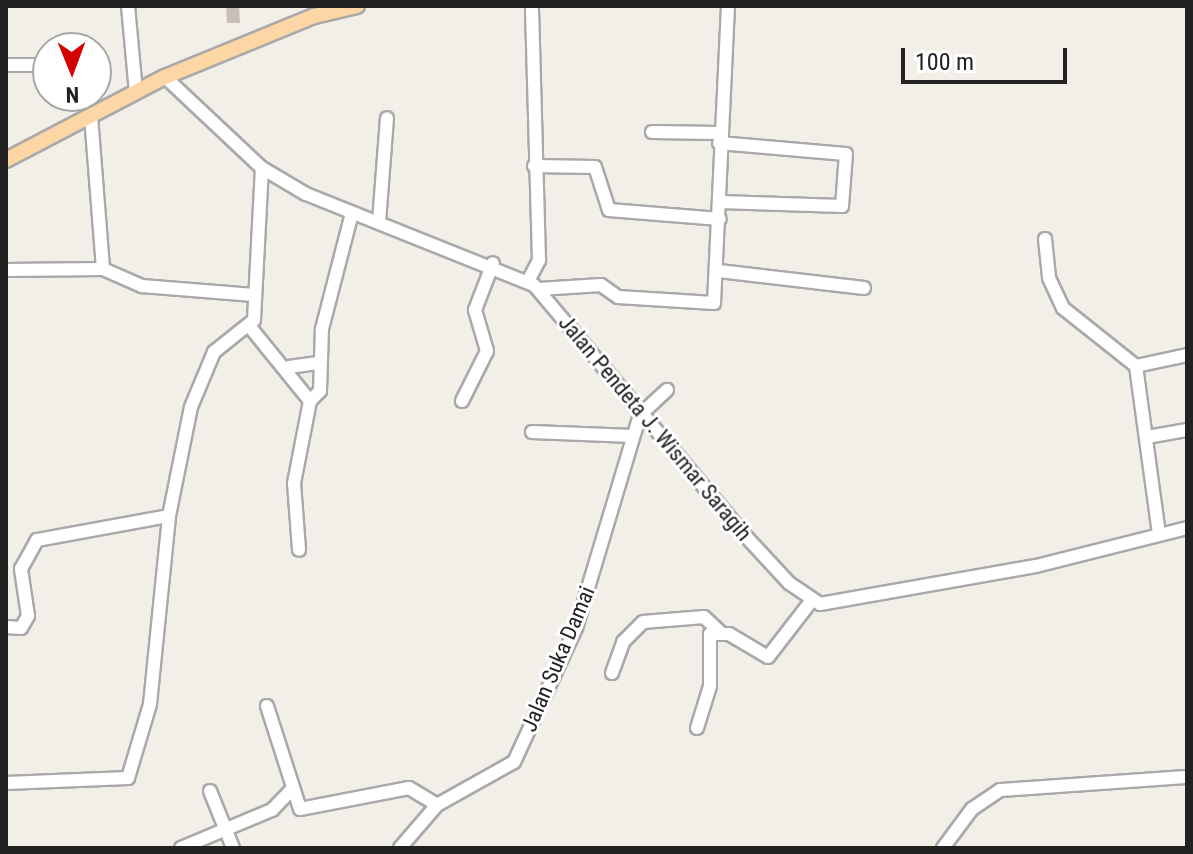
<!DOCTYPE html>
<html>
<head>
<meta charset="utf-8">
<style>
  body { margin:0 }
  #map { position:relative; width:1193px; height:854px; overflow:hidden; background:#f2efe9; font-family:"Roboto Condensed",sans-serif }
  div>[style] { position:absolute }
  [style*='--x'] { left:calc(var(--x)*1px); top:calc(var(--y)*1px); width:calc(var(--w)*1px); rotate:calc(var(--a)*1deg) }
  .building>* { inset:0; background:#c7bfb8 }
  .roads { filter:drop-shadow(2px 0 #a9a9a9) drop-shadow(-2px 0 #a9a9a9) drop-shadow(0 2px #a9a9a9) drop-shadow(0 -2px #a9a9a9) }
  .minor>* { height:12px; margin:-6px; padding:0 6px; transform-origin:6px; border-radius:6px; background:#fff }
  .major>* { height:14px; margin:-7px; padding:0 7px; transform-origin:7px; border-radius:7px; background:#fcd6a4 }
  span { translate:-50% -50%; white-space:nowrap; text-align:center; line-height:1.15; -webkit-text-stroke:6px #fff; paint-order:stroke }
  .street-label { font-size:22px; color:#222 }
  .frame { position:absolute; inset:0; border:8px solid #222; pointer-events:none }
  .north { position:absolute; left:32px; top:32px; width:80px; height:80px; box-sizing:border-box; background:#fff; border:2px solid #a7a7a7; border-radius:50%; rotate:179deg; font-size:22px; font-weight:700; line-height:32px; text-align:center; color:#222 }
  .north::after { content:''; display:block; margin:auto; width:28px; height:36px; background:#d40000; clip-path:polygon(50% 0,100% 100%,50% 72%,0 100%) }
  .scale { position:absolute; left:901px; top:48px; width:166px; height:36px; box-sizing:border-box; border:4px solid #222; border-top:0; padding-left:10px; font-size:24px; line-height:28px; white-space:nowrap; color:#222; -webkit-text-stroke:6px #fff; paint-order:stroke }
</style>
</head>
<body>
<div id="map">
  <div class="building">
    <div style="clip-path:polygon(226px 6px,239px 6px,240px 23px,227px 23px)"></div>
  </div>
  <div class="roads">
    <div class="minor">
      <div style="--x:128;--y:6;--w:86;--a:84.7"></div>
      <div style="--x:6;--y:65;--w:42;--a:0"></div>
      <div style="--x:165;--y:77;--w:133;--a:43.2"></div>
      <div style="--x:262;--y:168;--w:51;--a:30.6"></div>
      <div style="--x:306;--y:194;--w:245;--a:21.8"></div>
      <div style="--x:534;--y:285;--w:320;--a:49.9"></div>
      <div style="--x:740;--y:530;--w:72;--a:47.2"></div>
      <div style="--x:789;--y:583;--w:37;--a:34"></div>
      <div style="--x:820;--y:604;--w:219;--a:-10"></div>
      <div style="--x:1036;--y:566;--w:156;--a:-14.1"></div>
      <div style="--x:91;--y:116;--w:153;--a:85.5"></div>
      <div style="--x:103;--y:269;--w:43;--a:23.6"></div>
      <div style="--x:142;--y:286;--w:112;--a:4.6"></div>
      <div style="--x:652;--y:132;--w:66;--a:0.9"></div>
      <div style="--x:719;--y:143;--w:127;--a:5"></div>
      <div style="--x:846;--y:154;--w:52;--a:94.4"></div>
      <div style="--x:842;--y:206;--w:122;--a:-178.1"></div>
      <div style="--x:534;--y:166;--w:61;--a:0.9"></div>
      <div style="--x:595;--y:167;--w:45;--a:72"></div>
      <div style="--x:609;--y:210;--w:111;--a:4.6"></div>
      <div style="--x:379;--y:222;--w:104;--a:-85.6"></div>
      <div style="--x:1045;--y:239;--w:39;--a:84"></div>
      <div style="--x:1049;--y:278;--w:33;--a:65"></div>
      <div style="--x:1063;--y:308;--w:93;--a:38.5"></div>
      <div style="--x:6;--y:270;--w:97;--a:-0.6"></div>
      <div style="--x:719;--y:271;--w:146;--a:6.7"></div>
      <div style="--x:528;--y:281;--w:24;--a:-62"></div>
      <div style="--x:539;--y:260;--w:254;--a:-91.6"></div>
      <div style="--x:539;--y:289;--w:62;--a:-3.7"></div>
      <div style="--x:601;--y:285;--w:21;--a:35"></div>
      <div style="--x:618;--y:297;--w:96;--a:3.6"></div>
      <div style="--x:714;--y:303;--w:297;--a:-87.3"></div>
      <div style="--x:250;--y:327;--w:95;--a:51"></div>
      <div style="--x:310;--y:401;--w:84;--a:101"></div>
      <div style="--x:294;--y:483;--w:67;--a:85.7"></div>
      <div style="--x:289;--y:367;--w:29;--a:-8"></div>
      <div style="--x:310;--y:401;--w:14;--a:-45"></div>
      <div style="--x:320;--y:391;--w:62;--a:-88.2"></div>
      <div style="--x:322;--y:329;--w:120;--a:-75.5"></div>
      <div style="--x:462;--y:401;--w:56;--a:-63.4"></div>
      <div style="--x:487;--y:351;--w:43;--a:-106.3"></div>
      <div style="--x:475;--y:310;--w:50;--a:-69"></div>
      <div style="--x:532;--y:432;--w:101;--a:2.3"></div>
      <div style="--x:1147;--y:437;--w:41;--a:-9.9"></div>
      <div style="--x:1159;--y:534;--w:170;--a:-97.8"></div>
      <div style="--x:1136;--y:366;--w:52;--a:-12.2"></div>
      <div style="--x:6;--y:627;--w:15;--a:4"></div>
      <div style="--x:21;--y:628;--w:14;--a:-60"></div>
      <div style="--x:28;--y:616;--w:48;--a:-98.5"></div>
      <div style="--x:21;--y:569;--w:33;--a:-61"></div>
      <div style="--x:37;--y:540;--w:134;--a:-10.3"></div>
      <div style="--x:612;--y:673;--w:33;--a:-70"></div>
      <div style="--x:623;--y:642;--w:28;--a:-45"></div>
      <div style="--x:643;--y:622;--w:61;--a:-4.7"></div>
      <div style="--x:704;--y:617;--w:23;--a:43"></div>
      <div style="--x:267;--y:706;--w:108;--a:72.2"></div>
      <div style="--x:300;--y:809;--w:111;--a:-10.9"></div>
      <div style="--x:409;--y:788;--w:33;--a:31"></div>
      <div style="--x:697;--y:728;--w:44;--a:-72.8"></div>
      <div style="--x:710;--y:686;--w:52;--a:-90"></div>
      <div style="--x:710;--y:634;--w:19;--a:0"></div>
      <div style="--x:729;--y:634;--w:45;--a:30.5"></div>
      <div style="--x:768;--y:657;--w:72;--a:-52.3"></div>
      <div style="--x:6;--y:783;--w:122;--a:-2.3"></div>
      <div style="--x:128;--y:778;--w:77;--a:-73.4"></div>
      <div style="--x:150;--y:704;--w:189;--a:-84.2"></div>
      <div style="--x:169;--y:516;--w:111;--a:-78.6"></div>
      <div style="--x:191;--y:407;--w:60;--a:-67.3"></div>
      <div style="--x:214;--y:352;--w:51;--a:-38.7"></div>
      <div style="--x:254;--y:320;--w:152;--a:-87"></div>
      <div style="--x:210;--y:791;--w:61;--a:68"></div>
      <div style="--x:181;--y:848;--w:99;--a:-22.7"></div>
      <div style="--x:272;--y:810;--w:30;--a:-46"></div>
      <div style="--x:400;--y:848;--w:57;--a:-49.3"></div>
      <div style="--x:437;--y:805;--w:88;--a:-29.2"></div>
      <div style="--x:514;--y:762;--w:148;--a:-65.2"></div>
      <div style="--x:576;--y:628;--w:222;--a:-73.3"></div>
      <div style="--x:640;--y:415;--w:37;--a:-43"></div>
      <div style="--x:943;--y:848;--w:49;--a:-53.4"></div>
      <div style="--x:972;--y:809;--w:34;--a:-34"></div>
      <div style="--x:1000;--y:790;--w:187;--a:-4"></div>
    </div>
    <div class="major">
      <div style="--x:6;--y:160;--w:179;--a:-27.6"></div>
      <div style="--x:165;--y:77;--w:161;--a:-22.3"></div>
      <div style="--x:314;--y:16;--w:44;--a:-13.1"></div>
    </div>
  </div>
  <div class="street-label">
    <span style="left:655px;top:428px;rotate:50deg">Jalan Pendeta J. Wismar Saragih</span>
    <span style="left:558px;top:659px;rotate:-67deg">Jalan Suka Damai</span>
  </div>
  <div class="frame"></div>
  <div class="north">N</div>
  <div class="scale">100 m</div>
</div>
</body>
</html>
